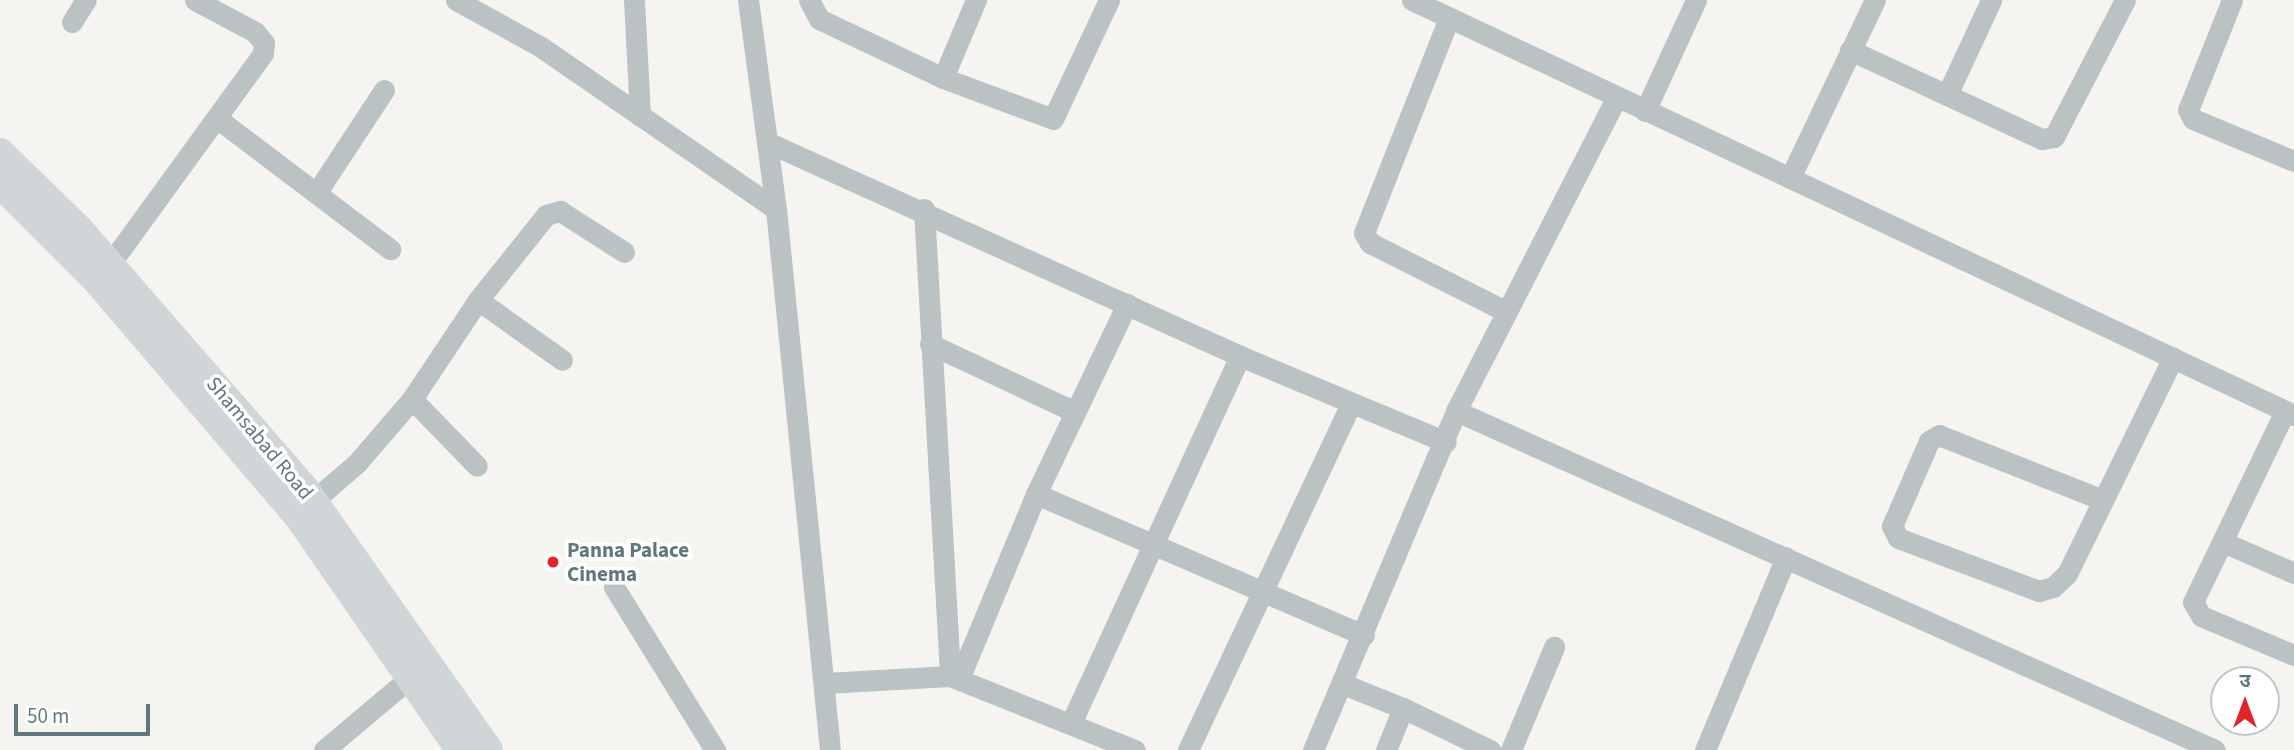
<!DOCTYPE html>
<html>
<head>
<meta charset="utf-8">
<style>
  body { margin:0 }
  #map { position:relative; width:2294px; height:750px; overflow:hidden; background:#f5f4f1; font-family:"Source Sans 3","Noto Sans Devanagari",sans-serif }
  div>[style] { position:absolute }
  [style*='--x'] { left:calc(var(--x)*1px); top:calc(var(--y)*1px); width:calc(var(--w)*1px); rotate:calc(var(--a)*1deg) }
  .minor>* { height:21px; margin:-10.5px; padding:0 10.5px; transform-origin:10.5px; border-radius:10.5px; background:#bbc2c4 }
  .secondary>* { height:30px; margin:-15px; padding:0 15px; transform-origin:15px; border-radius:15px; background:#d0d6d8 }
  .dots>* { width:19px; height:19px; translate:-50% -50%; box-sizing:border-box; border:4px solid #fff; border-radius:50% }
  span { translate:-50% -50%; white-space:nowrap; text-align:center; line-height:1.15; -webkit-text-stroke:7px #fff; paint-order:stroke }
  .street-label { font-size:21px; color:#60787c }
  .poi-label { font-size:21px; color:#60787c; font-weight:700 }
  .left { translate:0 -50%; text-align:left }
  .north { position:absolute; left:2210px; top:666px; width:70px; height:70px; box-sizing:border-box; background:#fff; border:2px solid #bfc9cb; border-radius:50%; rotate:0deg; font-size:19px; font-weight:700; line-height:28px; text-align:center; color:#60787c }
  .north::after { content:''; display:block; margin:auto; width:24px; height:32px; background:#e2242b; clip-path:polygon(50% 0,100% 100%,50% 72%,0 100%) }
  .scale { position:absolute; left:14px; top:704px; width:136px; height:32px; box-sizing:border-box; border:4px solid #60787c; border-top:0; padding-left:9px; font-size:21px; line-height:24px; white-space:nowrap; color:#60787c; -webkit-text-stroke:5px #fff; paint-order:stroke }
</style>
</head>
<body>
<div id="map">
  <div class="minor">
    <div style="--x:456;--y:0;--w:97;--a:28.9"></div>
    <div style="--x:541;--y:47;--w:285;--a:34.6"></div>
    <div style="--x:634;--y:0;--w:116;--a:87"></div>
    <div style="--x:748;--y:0;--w:211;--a:82.4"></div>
    <div style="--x:776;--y:209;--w:544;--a:84.3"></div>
    <div style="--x:809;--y:0;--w:21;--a:62"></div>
    <div style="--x:819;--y:19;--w:137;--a:25.4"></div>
    <div style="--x:943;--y:78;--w:117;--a:20.4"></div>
    <div style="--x:1053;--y:119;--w:132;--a:-64.8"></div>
    <div style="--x:1412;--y:0;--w:975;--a:25.2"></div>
    <div style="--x:2232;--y:0;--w:118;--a:111.8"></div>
    <div style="--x:2188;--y:110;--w:10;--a:61"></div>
    <div style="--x:2193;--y:119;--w:109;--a:22.6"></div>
    <div style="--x:1449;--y:18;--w:231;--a:111.6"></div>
    <div style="--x:1364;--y:233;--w:12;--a:59"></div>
    <div style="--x:1370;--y:243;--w:153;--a:26.7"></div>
    <div style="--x:72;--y:22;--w:26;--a:-58"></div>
    <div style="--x:1850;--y:50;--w:212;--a:24.9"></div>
    <div style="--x:2042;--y:139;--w:12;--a:-9"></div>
    <div style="--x:2054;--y:137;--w:154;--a:-62.6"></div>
    <div style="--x:943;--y:78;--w:85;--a:-67.1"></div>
    <div style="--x:1947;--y:95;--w:105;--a:-65.1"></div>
    <div style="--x:1645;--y:111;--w:122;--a:-65.3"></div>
    <div style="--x:218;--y:119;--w:216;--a:37.1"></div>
    <div style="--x:767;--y:142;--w:519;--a:24.34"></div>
    <div style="--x:1240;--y:356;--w:223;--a:22.7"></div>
    <div style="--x:1790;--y:178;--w:197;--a:-64.5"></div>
    <div style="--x:317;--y:192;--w:122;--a:-56.7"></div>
    <div style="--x:924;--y:209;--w:468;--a:86.8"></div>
    <div style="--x:102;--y:275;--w:274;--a:-54"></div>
    <div style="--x:263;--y:53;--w:10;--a:-84"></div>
    <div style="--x:264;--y:43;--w:14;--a:-129"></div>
    <div style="--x:255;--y:32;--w:68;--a:-151.9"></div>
    <div style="--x:478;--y:300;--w:103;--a:35.5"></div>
    <div style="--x:930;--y:344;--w:160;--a:25.1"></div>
    <div style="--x:412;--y:399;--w:93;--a:45.9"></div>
    <div style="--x:1456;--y:411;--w:831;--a:24.07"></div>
    <div style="--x:2285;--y:411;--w:212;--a:115.7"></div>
    <div style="--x:2193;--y:602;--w:16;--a:60"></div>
    <div style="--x:2201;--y:616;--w:101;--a:22.8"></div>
    <div style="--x:1036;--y:494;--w:357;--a:23.3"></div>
    <div style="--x:2103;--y:500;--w:176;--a:-158.4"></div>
    <div style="--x:1939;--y:435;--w:12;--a:149"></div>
    <div style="--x:1929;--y:441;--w:93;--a:113.5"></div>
    <div style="--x:1892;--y:526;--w:13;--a:63"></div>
    <div style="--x:1898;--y:538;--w:151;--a:20.6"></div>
    <div style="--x:2039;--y:591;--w:15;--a:-16"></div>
    <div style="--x:2053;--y:587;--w:19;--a:-43"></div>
    <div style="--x:2067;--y:574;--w:241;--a:-63.9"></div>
    <div style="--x:313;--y:501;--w:58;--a:-40.8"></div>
    <div style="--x:357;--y:463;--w:84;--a:-49.3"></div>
    <div style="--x:412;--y:399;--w:119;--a:-56.3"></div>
    <div style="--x:478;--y:300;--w:109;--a:-51.3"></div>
    <div style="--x:546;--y:215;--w:15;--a:-16"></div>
    <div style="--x:560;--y:211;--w:76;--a:32.6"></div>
    <div style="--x:2223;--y:542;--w:77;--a:23.6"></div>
    <div style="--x:614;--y:587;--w:192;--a:58.2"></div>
    <div style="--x:959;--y:679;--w:200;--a:-67.4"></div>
    <div style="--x:1036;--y:494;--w:211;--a:-64.4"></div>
    <div style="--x:825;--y:683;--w:125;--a:-3.2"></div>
    <div style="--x:950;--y:676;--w:199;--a:21.8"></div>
    <div style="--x:1343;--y:684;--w:65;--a:21.8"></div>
    <div style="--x:1403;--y:708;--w:45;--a:112"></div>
    <div style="--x:1403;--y:708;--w:97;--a:25.8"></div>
    <div style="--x:1072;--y:721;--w:402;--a:-65.3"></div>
    <div style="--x:324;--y:750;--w:115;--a:-40.1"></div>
    <div style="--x:1188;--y:750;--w:382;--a:-64.8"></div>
    <div style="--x:1313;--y:750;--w:368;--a:-67.1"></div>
    <div style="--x:1456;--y:411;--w:352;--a:-62.9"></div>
    <div style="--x:1511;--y:750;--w:112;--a:-67.3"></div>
    <div style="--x:1705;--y:750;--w:209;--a:-67.2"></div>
  </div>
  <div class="secondary">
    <div style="--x:0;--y:153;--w:110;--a:44.3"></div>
    <div style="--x:79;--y:230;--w:343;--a:49"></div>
    <div style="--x:304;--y:489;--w:319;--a:54.8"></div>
    <div style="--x:0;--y:183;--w:137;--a:45"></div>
    <div style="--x:97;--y:280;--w:309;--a:49.5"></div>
    <div style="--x:298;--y:515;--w:286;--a:55.3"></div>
  </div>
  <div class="dots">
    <div style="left:553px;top:562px;background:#e2242b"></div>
  </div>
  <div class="street-label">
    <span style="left:260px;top:438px;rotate:50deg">Shamsabad Road</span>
  </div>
  <div class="poi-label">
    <span class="left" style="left:567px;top:562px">Panna Palace<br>Cinema</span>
  </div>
  <div class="north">उ</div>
  <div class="scale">50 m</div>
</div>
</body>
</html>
